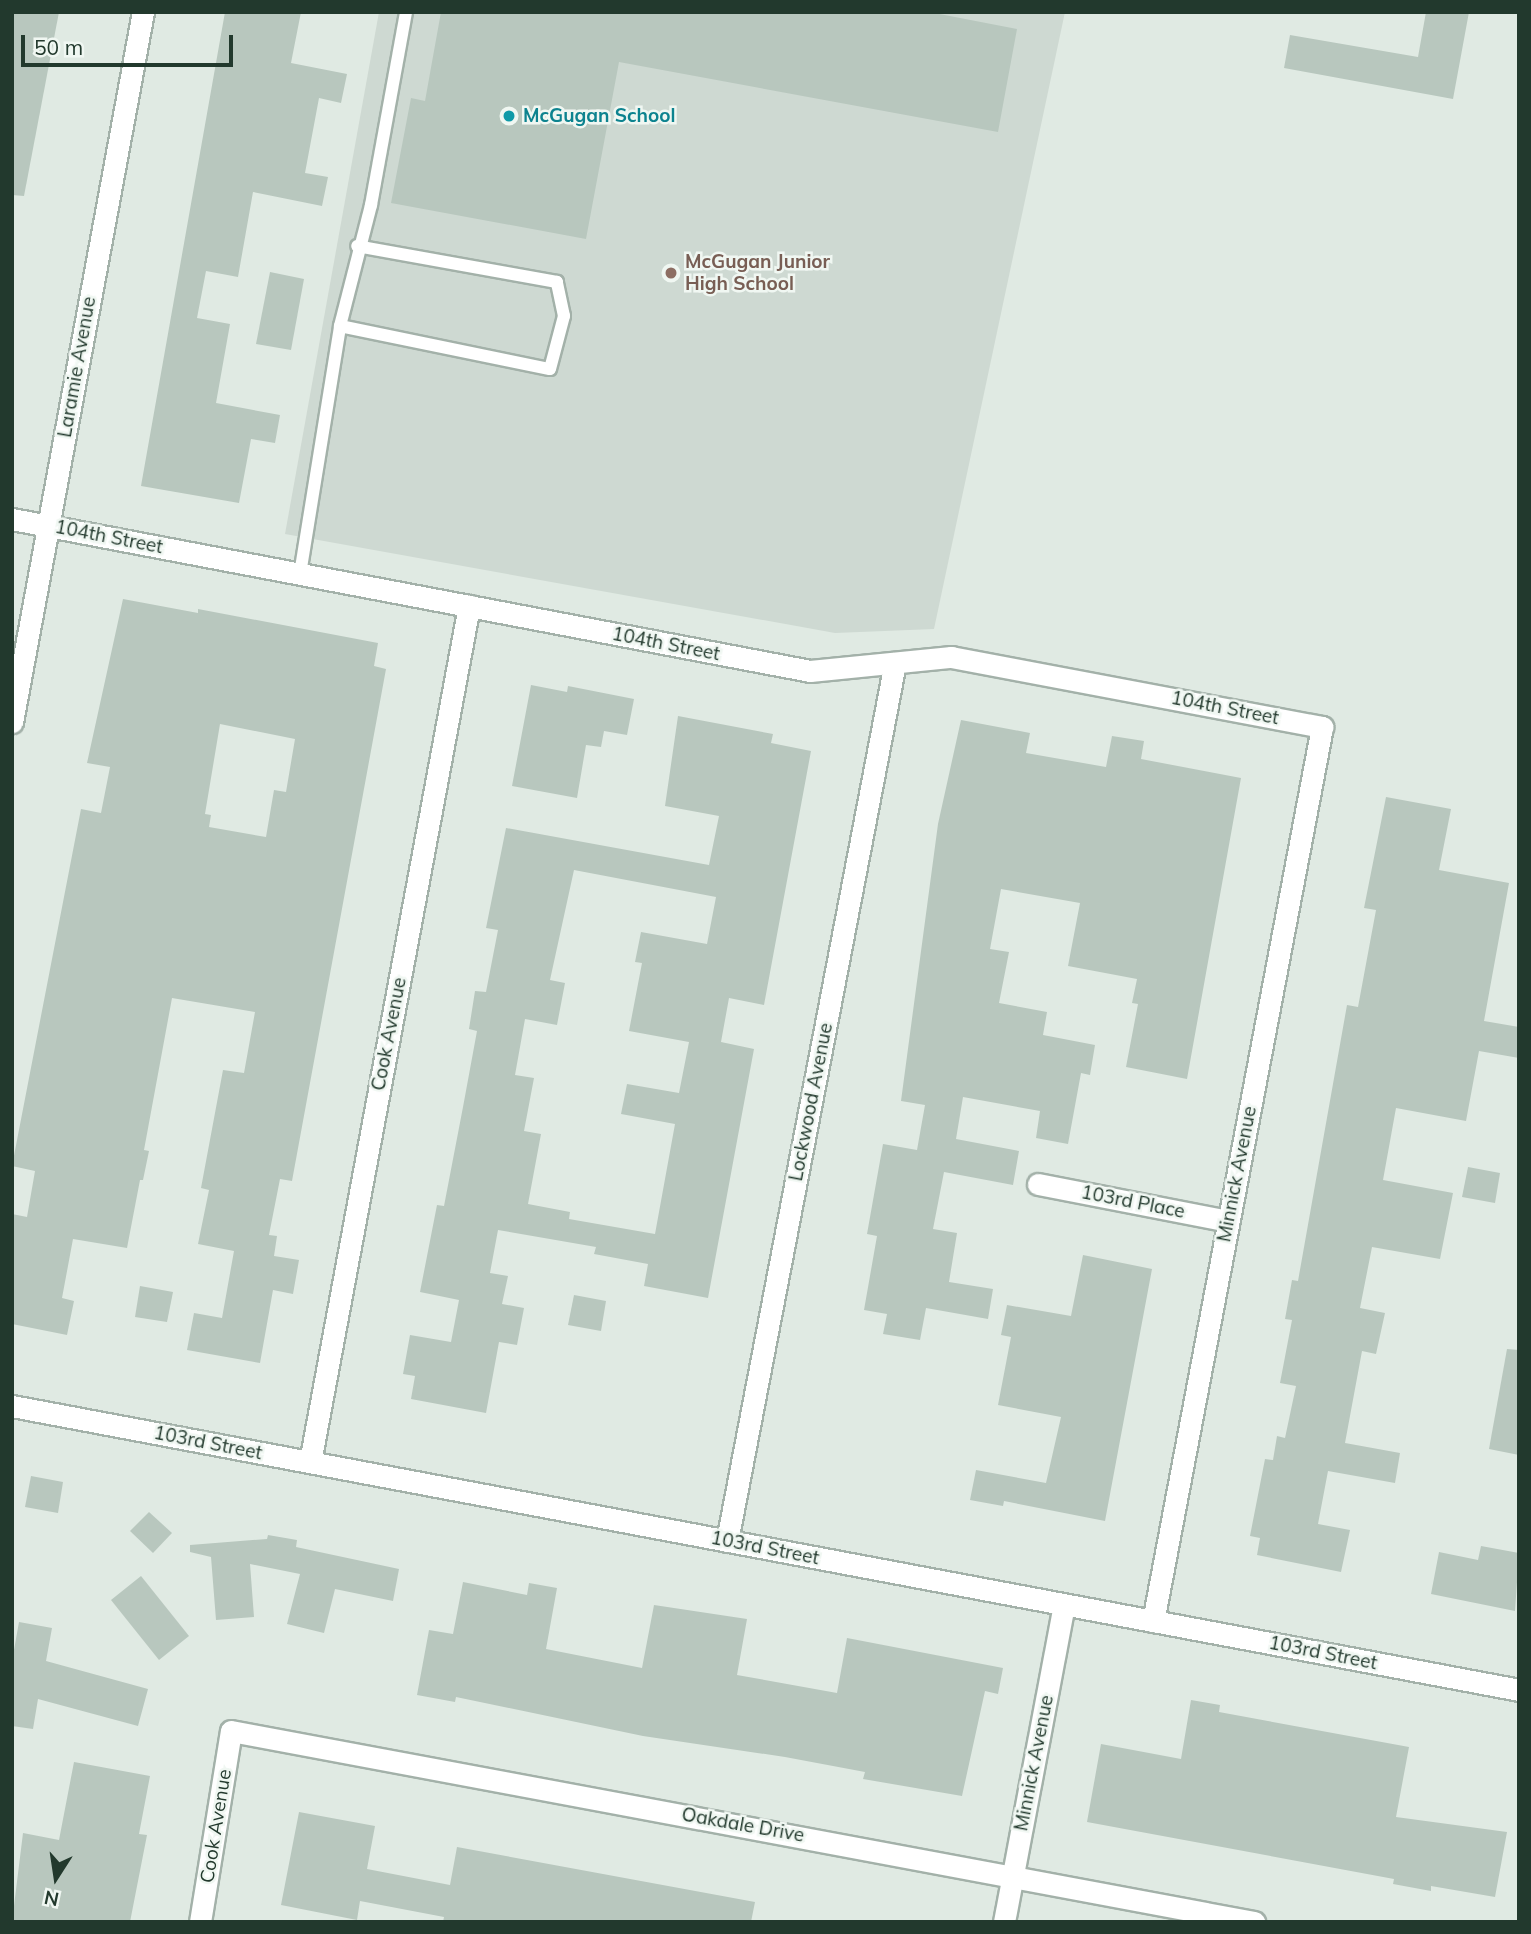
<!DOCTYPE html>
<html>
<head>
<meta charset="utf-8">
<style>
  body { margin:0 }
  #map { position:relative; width:1531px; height:1934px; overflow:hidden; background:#e0eae3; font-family:Mulish,sans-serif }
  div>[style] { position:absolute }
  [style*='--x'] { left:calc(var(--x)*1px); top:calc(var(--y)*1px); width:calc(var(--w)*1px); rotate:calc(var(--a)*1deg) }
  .built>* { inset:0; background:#ced9d2 }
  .building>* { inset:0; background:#b8c7be }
  .roads { filter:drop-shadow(2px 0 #a3b1a9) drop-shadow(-2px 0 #a3b1a9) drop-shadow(0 2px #a3b1a9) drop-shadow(0 -2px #a3b1a9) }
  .lane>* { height:12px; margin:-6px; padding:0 6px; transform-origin:6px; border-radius:6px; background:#fff }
  .street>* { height:21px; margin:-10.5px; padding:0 10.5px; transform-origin:10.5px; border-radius:10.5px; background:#fff }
  .secondary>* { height:21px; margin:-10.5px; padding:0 10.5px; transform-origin:10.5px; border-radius:10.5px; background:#fff }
  .dots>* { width:19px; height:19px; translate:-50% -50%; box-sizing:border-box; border:4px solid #f0f7f2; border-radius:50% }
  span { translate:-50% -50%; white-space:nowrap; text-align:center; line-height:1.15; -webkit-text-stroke:5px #f0f7f2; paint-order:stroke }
  .culture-label { font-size:19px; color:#0d838f; font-weight:700 }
  .left { translate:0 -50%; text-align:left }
  .education-label { font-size:19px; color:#785e54; font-weight:700 }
  .street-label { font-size:19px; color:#22392d }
  .frame { position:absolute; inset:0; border:14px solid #22392d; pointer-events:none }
  .north { position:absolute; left:21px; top:1843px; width:70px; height:70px; -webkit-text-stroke:5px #f0f7f2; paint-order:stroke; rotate:192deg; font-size:19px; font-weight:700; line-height:28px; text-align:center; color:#22392d }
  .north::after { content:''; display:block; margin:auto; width:24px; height:32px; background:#22392d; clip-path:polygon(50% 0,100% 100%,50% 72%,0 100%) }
  .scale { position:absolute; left:21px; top:35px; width:212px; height:32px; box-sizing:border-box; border:4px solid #22392d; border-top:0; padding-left:9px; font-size:21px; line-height:24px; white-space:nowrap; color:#22392d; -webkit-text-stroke:5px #f0f7f2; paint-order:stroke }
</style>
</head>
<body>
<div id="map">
  <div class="built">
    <div style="clip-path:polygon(379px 12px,1065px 12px,934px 629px,835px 633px,285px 534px)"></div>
  </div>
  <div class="building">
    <div style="clip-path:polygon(12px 12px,59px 12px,24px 196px,12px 195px)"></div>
    <div style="clip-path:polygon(225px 12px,301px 12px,291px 63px,347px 74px,341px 103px,319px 98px,305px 173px,328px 177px,322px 206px,253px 192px,238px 277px,206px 271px,197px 318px,230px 324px,216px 403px,280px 415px,275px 443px,251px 439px,239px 503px,141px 486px)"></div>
    <div style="clip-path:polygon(441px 12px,929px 12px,1017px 29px,998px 132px,619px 62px,586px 239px,391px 203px,411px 98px,425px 101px)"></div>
    <div style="clip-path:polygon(1426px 12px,1469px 12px,1453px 99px,1284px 68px,1290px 35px,1418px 57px)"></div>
    <div style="clip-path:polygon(270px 272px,304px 279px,291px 350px,256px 344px)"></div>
    <div style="clip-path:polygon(evenodd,123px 599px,198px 613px,198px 609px,378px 643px,374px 666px,386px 669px,292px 1181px,280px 1179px,269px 1235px,277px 1236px,274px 1256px,299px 1260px,293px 1294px,273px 1290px,260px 1363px,187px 1350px,194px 1313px,222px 1318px,234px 1251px,198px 1244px,209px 1190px,201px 1188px,223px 1070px,244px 1073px,255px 1012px,172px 998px,144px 1150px,149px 1151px,143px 1180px,140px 1180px,127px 1248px,73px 1239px,62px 1298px,74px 1301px,67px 1335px,12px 1324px,12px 1214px,27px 1217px,35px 1171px,12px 1166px,81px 809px,101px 813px,110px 767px,87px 763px,123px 599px,220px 724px,295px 739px,286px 792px,274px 790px,266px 837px,209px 827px,211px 815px,205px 814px,220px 724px)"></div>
    <div style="clip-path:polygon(531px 685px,567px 692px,568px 686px,634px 699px,627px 735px,604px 731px,601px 747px,586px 745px,577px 798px,512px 786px)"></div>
    <div style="clip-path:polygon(evenodd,678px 716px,773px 734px,771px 743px,811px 751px,764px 1005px,729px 998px,721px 1042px,754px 1049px,708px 1298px,644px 1286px,648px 1264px,594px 1254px,596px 1247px,498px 1230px,490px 1273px,508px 1276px,502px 1304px,524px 1308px,517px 1345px,499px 1342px,486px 1413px,411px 1399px,415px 1376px,403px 1374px,410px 1335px,451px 1342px,459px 1300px,420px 1292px,437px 1205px,444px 1206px,463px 1107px,477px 1031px,469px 1029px,475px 991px,486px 992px,498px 930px,486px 928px,506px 828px,709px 865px,719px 816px,665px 806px,678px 716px,574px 870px,716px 897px,707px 944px,641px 932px,635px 962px,642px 963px,629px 1031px,689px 1042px,679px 1093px,627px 1084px,621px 1114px,675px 1124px,655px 1234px,569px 1219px,570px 1212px,528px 1204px,541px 1134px,524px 1131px,534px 1078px,515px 1075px,525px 1019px,557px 1025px,565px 983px,550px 980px,574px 870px)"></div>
    <div style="clip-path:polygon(961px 720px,1030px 733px,1026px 753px,1106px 767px,1112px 736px,1144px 741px,1141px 759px,1241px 778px,1187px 1079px,1126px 1067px,1138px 1004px,1132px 1003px,1137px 979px,1068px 966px,1080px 903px,1001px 889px,990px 949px,1009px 952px,999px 1003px,1047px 1012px,1043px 1035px,1095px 1045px,1090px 1075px,1081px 1073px,1068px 1144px,1036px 1138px,1040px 1111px,963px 1097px,956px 1139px,1019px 1151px,1013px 1185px,944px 1172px,933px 1229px,957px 1233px,949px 1282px,993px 1289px,988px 1319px,926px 1308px,920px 1340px,883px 1334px,887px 1314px,864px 1310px,877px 1236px,867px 1234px,883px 1144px,917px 1150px,925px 1105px,901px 1101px,938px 824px)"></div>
    <div style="clip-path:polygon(1386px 797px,1451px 809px,1439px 870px,1509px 883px,1484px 1021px,1519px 1027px,1519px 1058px,1479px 1051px,1466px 1121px,1396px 1108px,1383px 1180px,1453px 1193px,1440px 1259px,1372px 1247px,1360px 1308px,1385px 1313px,1376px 1354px,1362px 1351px,1345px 1443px,1400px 1453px,1395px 1483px,1328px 1471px,1318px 1524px,1350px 1530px,1341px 1572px,1257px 1555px,1260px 1538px,1250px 1536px,1265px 1459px,1273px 1460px,1277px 1436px,1285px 1438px,1296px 1386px,1280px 1383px,1292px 1320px,1285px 1319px,1292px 1280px,1298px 1281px,1347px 1005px,1358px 1007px,1376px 910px,1364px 908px)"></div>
    <div style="clip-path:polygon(1468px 1167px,1500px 1173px,1495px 1203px,1462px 1197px)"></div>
    <div style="clip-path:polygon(1083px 1255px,1152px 1269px,1105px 1521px,1004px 1501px,1003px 1506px,970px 1500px,976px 1470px,1046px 1483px,1061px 1417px,998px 1405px,1011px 1337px,1001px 1335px,1007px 1305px,1071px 1316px)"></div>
    <div style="clip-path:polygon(140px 1286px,173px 1292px,167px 1322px,135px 1317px)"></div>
    <div style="clip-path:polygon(574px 1295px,606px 1301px,601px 1331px,568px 1325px)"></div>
    <div style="clip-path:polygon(1507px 1349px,1519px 1350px,1519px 1455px,1489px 1449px)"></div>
    <div style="clip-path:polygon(31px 1476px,63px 1482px,58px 1513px,25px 1507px)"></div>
    <div style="clip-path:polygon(149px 1512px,172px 1533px,153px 1553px,130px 1531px)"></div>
    <div style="clip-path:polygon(268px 1535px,297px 1540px,296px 1547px,399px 1569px,393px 1601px,335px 1589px,324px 1633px,287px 1624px,300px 1574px,250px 1564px,254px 1617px,216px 1620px,211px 1557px,190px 1552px,190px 1545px,267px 1539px)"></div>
    <div style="clip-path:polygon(1481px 1546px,1519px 1553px,1515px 1611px,1431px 1594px,1439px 1552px,1478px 1560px)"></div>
    <div style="clip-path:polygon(141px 1576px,189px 1636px,159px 1660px,111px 1600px)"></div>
    <div style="clip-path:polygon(463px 1582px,527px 1595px,529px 1583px,557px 1588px,546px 1649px,642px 1668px,654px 1605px,747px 1619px,737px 1675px,837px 1693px,847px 1638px,1003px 1668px,998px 1694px,985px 1691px,962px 1796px,863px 1779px,865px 1772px,785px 1757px,643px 1736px,456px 1697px,455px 1702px,417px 1695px,429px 1630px,453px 1634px)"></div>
    <div style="clip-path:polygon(19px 1622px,52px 1628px,46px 1661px,148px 1689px,138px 1726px,38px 1699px,33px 1729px,12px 1726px,12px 1661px)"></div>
    <div style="clip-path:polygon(1191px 1700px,1220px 1705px,1219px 1712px,1409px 1747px,1396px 1817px,1507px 1832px,1495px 1897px,1431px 1886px,1431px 1891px,1393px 1884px,1394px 1879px,1087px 1822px,1101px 1744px,1181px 1759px)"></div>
    <div style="clip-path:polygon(74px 1762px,150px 1776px,139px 1834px,147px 1835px,130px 1922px,12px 1922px,23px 1833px,59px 1840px)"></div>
    <div style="clip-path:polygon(299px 1812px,375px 1826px,367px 1869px,450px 1885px,457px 1847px,755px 1902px,751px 1922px,443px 1922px,444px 1917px,360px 1901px,357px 1920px,281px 1905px)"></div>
  </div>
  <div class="roads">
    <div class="lane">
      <div style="--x:340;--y:326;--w:214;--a:11.6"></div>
      <div style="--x:550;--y:369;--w:55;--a:-75.2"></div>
      <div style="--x:564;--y:316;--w:35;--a:-102"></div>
      <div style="--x:557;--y:282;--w:203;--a:-169.8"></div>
      <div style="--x:300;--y:574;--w:251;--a:-80.8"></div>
      <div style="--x:340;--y:326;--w:125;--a:-75.6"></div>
      <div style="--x:371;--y:205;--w:196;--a:-79.7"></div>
    </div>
    <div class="street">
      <div style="--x:12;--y:519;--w:812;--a:10.78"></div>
      <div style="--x:810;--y:671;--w:142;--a:-5.7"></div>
      <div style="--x:951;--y:657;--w:378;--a:10.7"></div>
      <div style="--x:1322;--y:727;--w:910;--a:100.7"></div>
      <div style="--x:12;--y:722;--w:722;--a:-79.55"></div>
      <div style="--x:1038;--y:1184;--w:194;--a:11"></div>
      <div style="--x:310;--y:1462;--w:871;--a:-79.48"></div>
      <div style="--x:727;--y:1541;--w:894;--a:-79.17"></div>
      <div style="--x:200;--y:1922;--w:193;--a:-80.8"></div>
      <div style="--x:231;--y:1731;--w:1041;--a:10.58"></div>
      <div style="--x:1004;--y:1922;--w:323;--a:-79.3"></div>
    </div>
    <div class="secondary">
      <div style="--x:12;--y:1406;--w:1534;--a:10.67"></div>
    </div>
  </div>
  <div class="dots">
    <div style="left:509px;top:116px;background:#0f9aa8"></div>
    <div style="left:671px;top:273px;background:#8d6e63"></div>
  </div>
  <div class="culture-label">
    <span class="left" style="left:523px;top:116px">McGugan School</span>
  </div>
  <div class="education-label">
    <span class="left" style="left:685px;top:273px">McGugan Junior<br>High School</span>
  </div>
  <div class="street-label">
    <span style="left:77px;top:367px;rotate:-80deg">Laramie Avenue</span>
    <span style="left:109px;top:537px;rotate:11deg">104th Street</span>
    <span style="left:666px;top:644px;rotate:11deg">104th Street</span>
    <span style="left:1225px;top:708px;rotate:11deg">104th Street</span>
    <span style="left:389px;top:1034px;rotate:-79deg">Cook Avenue</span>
    <span style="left:811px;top:1102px;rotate:-79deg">Lockwood Avenue</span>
    <span style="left:1237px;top:1174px;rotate:-79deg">Minnick Avenue</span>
    <span style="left:1133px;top:1202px;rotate:11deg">103rd Place</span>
    <span style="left:208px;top:1443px;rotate:11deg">103rd Street</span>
    <span style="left:765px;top:1548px;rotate:11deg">103rd Street</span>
    <span style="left:1323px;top:1653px;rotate:11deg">103rd Street</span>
    <span style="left:1034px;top:1763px;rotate:-79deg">Minnick Avenue</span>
    <span style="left:743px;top:1825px;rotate:10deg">Oakdale Drive</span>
    <span style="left:216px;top:1826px;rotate:-81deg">Cook Avenue</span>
  </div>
  <div class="frame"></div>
  <div class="north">N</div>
  <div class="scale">50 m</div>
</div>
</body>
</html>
